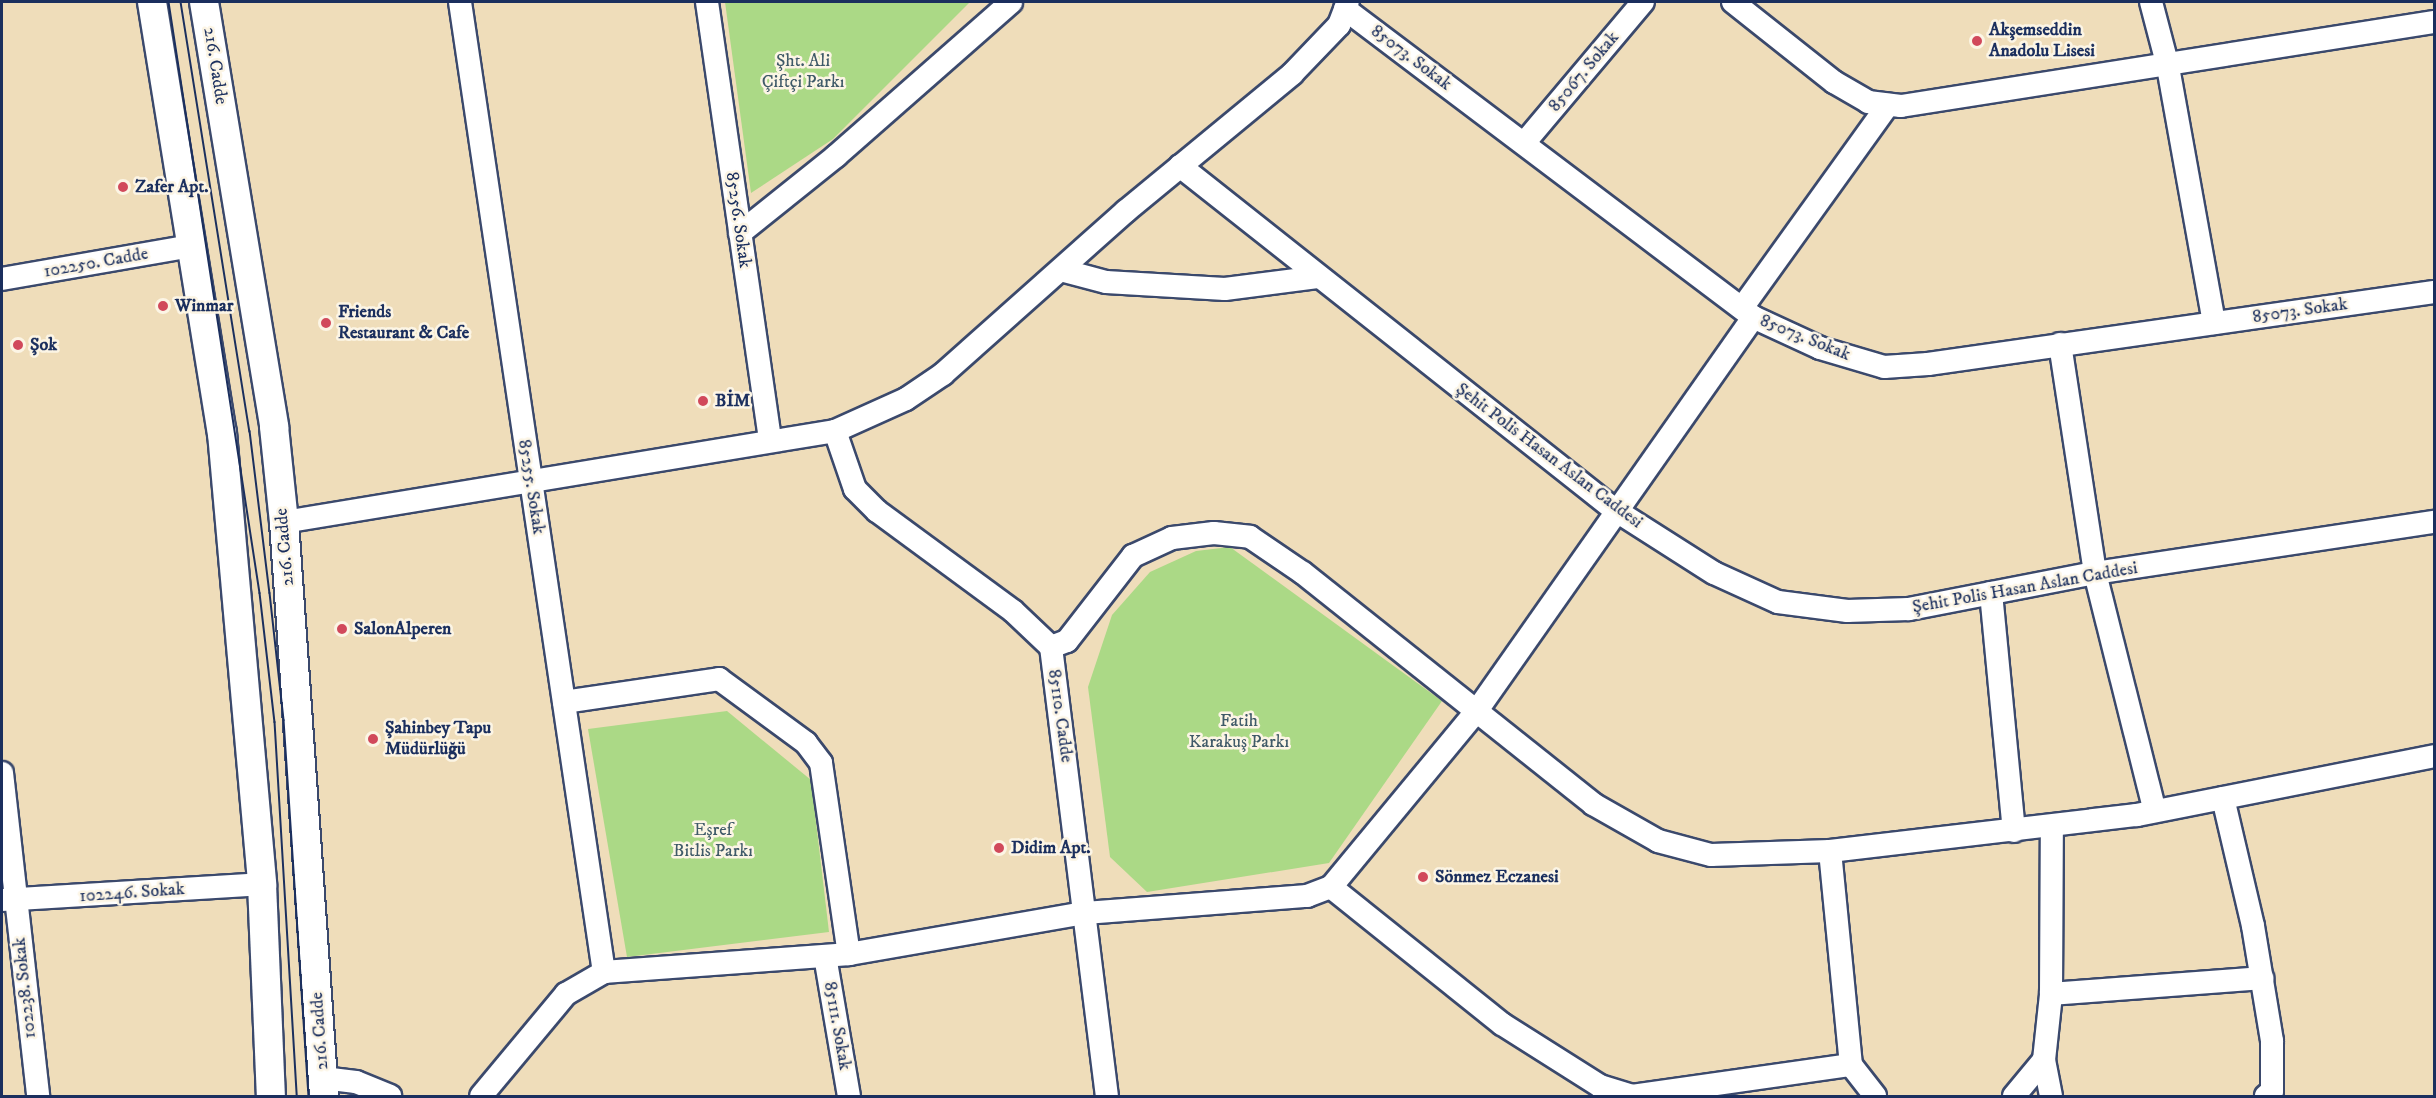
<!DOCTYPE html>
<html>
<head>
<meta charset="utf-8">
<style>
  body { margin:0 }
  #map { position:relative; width:2436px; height:1098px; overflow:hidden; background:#efddba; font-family:"IM FELL DW Pica",serif }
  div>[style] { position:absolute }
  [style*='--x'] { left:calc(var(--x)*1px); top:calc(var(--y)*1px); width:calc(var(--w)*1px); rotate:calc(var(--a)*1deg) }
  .green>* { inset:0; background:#abd986 }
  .roads { filter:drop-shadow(2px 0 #3b496c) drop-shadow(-2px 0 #3b496c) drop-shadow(0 2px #3b496c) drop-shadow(0 -2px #3b496c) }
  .minor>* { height:22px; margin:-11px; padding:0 11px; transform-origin:11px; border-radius:11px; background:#fff }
  .major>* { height:28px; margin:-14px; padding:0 14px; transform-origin:14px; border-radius:14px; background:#fff }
  .tram>* { height:1.5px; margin:-0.75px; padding:0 0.75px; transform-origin:0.75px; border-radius:0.75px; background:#1b2f5e }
  .dots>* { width:16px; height:16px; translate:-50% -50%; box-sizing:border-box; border:3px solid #fcf5e5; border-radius:50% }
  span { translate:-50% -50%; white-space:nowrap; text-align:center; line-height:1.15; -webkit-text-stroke:5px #fcf5e5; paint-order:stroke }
  .poi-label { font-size:18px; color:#1b2f5e; font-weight:700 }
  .left { translate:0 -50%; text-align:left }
  .street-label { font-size:18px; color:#1b2f5e }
  .park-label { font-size:18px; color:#3f5a68 }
  .frame { position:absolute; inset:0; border:3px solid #1b2f5e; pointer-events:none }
</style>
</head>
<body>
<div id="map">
  <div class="green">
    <div style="clip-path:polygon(725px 2px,970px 2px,833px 139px,751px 193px)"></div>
    <div style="clip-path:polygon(1230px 547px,1442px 701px,1329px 863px,1147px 892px,1110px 857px,1088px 687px,1112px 615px,1150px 572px,1196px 551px)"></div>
    <div style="clip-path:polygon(727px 711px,811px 780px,829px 932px,627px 957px,588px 729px)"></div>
  </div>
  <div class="roads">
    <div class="minor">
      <div style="--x:460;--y:2;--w:981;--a:81.56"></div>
      <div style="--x:707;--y:2;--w:442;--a:81.8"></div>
      <div style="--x:1733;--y:2;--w:129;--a:38.4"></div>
      <div style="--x:1834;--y:82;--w:39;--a:30"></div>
      <div style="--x:1868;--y:102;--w:33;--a:7"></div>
      <div style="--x:1901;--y:106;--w:540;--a:-8.96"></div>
      <div style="--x:2151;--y:2;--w:67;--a:75.3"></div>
      <div style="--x:2168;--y:67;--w:260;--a:79.8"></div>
      <div style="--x:1345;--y:9;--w:511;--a:37.05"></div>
      <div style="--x:1753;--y:317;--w:74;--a:24.8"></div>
      <div style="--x:1820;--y:348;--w:67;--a:16.5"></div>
      <div style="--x:1884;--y:367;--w:44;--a:-3.9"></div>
      <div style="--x:1928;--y:364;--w:511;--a:-8.1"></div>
      <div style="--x:1525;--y:142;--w:183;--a:-49.9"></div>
      <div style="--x:1180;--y:166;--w:555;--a:38.34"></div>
      <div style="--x:1615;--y:510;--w:117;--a:32.5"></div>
      <div style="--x:1714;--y:573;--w:70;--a:24.4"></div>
      <div style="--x:1778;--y:602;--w:70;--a:7.4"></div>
      <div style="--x:1847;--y:611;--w:62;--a:-1.8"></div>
      <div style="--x:1909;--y:609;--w:189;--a:-11"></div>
      <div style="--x:2095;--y:573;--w:343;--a:-8.6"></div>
      <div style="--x:740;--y:233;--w:123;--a:-38.7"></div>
      <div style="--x:836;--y:156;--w:233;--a:-41.3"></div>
      <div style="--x:1061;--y:270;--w:47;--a:14.9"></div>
      <div style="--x:1106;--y:282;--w:119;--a:3.4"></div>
      <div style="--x:1225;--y:289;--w:95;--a:-7.3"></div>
      <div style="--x:2;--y:279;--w:192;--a:-9.9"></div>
      <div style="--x:1742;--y:308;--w:250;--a:-54.3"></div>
      <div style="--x:2060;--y:344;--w:232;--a:81.3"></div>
      <div style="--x:2095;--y:573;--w:245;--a:75.9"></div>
      <div style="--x:835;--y:431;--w:61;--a:71"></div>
      <div style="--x:855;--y:489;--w:31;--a:45"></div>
      <div style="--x:877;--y:511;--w:169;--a:36.3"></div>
      <div style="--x:1013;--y:611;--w:52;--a:43.5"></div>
      <div style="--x:1051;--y:647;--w:452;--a:82.9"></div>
      <div style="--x:284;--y:522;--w:558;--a:-9.38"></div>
      <div style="--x:835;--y:431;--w:78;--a:-24.3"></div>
      <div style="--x:906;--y:399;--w:45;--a:-34"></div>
      <div style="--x:943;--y:374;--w:245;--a:-41.7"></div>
      <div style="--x:1126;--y:211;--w:215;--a:-39.5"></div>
      <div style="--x:1292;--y:74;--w:68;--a:-46.2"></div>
      <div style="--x:1339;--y:25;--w:25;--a:-69"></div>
      <div style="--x:1991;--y:593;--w:239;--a:84.5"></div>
      <div style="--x:1051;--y:647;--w:17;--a:-21"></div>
      <div style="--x:1067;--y:641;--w:108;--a:-52.2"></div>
      <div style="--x:1133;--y:556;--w:43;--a:-24.8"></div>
      <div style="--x:1172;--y:538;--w:42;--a:-6.8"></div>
      <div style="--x:1214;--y:533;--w:36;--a:6"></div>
      <div style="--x:1250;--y:537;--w:64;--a:34.2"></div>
      <div style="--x:1303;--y:573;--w:371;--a:38.5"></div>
      <div style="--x:1593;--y:804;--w:75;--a:29.6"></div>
      <div style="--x:1658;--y:841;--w:55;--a:14.8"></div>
      <div style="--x:1711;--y:855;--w:119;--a:-1.9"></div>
      <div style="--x:1830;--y:851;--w:309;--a:-6.7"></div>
      <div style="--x:2137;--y:815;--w:303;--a:-11.2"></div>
      <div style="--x:564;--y:702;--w:157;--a:-8.4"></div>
      <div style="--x:719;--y:679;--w:108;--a:36.3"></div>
      <div style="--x:806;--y:743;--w:25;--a:53"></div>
      <div style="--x:821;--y:763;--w:193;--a:81.7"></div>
      <div style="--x:2;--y:773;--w:325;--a:83.6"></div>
      <div style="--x:2223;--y:798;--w:131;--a:76.8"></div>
      <div style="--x:2253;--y:926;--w:117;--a:80.6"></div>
      <div style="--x:2272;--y:1041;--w:50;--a:90"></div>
      <div style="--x:2272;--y:1091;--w:8;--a:140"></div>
      <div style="--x:1830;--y:851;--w:215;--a:84.4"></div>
      <div style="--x:1851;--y:1065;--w:39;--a:52"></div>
      <div style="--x:1331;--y:887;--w:219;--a:38.7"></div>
      <div style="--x:1502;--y:1024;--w:116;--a:32.3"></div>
      <div style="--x:1600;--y:1086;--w:34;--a:17"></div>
      <div style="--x:1632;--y:1096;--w:221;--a:-8.1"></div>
      <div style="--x:3;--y:900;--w:259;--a:-3.5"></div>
      <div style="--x:825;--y:956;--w:142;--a:80.3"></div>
      <div style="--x:2051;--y:994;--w:212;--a:-4.3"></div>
      <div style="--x:323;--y:1078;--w:33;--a:7"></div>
      <div style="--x:356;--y:1082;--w:37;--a:22"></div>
      <div style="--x:481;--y:1096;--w:133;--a:-50.2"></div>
      <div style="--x:566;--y:994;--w:44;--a:-30.1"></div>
      <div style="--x:604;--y:972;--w:246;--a:-4.2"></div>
      <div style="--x:849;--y:954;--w:240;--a:-9.9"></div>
      <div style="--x:1085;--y:913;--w:223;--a:-4.4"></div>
      <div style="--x:1307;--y:896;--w:26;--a:-21"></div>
      <div style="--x:1331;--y:887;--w:231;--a:-50.4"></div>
      <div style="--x:1478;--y:709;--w:479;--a:-54.9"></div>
      <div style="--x:2014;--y:1096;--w:47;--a:-50.2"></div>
      <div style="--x:2051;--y:1096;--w:37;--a:-101"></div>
      <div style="--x:2044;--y:1060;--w:66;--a:-83.9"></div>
      <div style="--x:2051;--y:994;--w:168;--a:-89.7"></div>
    </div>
    <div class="major">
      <div style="--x:152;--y:2;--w:437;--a:80.8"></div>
      <div style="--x:222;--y:433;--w:453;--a:84.9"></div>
      <div style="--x:262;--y:884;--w:212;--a:87.6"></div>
      <div style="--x:204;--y:2;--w:431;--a:80.6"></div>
      <div style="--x:274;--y:427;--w:96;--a:84"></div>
      <div style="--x:284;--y:522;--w:575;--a:86.01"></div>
    </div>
  </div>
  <div class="tram">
    <div style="--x:169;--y:2;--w:598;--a:81.25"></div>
    <div style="--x:260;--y:593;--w:130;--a:83.4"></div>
    <div style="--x:275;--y:722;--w:375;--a:86.6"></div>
    <div style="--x:181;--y:2;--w:435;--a:80.9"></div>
    <div style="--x:250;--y:431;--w:163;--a:83"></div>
    <div style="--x:270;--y:593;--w:128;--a:83.7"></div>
    <div style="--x:284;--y:720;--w:377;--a:86.2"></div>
  </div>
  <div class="dots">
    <div style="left:1977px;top:41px;background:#d1495b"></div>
    <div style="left:123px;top:187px;background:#d1495b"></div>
    <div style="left:163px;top:306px;background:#d1495b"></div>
    <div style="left:326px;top:323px;background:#d1495b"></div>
    <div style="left:18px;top:345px;background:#d1495b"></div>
    <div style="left:703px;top:401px;background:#d1495b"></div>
    <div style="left:342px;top:629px;background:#d1495b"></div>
    <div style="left:373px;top:739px;background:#d1495b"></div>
    <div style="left:999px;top:848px;background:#d1495b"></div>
    <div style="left:1423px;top:877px;background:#d1495b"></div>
  </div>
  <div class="poi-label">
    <span class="left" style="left:1989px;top:41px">Akşemseddin<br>Anadolu Lisesi</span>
    <span class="left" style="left:135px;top:187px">Zafer Apt.</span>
    <span class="left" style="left:175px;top:306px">Winmar</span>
    <span class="left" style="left:338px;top:323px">Friends<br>Restaurant &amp; Cafe</span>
    <span class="left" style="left:30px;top:345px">Şok</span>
    <span class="left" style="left:715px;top:401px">BİM</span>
    <span class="left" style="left:354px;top:629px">SalonAlperen</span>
    <span class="left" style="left:385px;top:739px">Şahinbey Tapu<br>Müdürlüğü</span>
    <span class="left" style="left:1011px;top:848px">Didim Apt.</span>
    <span class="left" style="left:1435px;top:877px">Sönmez Eczanesi</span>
  </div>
  <div class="street-label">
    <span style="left:1411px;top:58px;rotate:37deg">85073. Sokak</span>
    <span style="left:215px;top:66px;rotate:81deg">216. Cadde</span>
    <span style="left:1584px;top:72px;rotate:-50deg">85067. Sokak</span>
    <span style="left:738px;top:220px;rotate:82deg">85256. Sokak</span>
    <span style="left:96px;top:263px;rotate:-10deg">102250. Cadde</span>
    <span style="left:2300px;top:311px;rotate:-8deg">85073. Sokak</span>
    <span style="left:1805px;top:338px;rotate:22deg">85073. Sokak</span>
    <span style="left:1549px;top:456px;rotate:37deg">Şehit Polis Hasan Aslan Caddesi</span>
    <span style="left:531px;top:487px;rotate:81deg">85255. Sokak</span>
    <span style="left:285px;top:547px;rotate:-95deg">216. Cadde</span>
    <span style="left:2025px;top:588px;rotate:-10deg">Şehit Polis Hasan Aslan Caddesi</span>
    <span style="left:1060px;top:716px;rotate:82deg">85110. Cadde</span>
    <span style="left:132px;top:893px;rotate:-4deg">102246. Sokak</span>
    <span style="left:25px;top:988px;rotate:-96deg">102238. Sokak</span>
    <span style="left:837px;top:1026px;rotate:80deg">85111. Sokak</span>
    <span style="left:320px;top:1031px;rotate:-94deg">216. Cadde</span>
  </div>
  <div class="park-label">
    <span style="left:803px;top:72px">Şht. Ali<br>Çiftçi Parkı</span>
    <span style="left:1239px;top:732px">Fatih<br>Karakuş Parkı</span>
    <span style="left:713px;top:841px">Eşref<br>Bitlis Parkı</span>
  </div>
  <div class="frame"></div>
</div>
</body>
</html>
